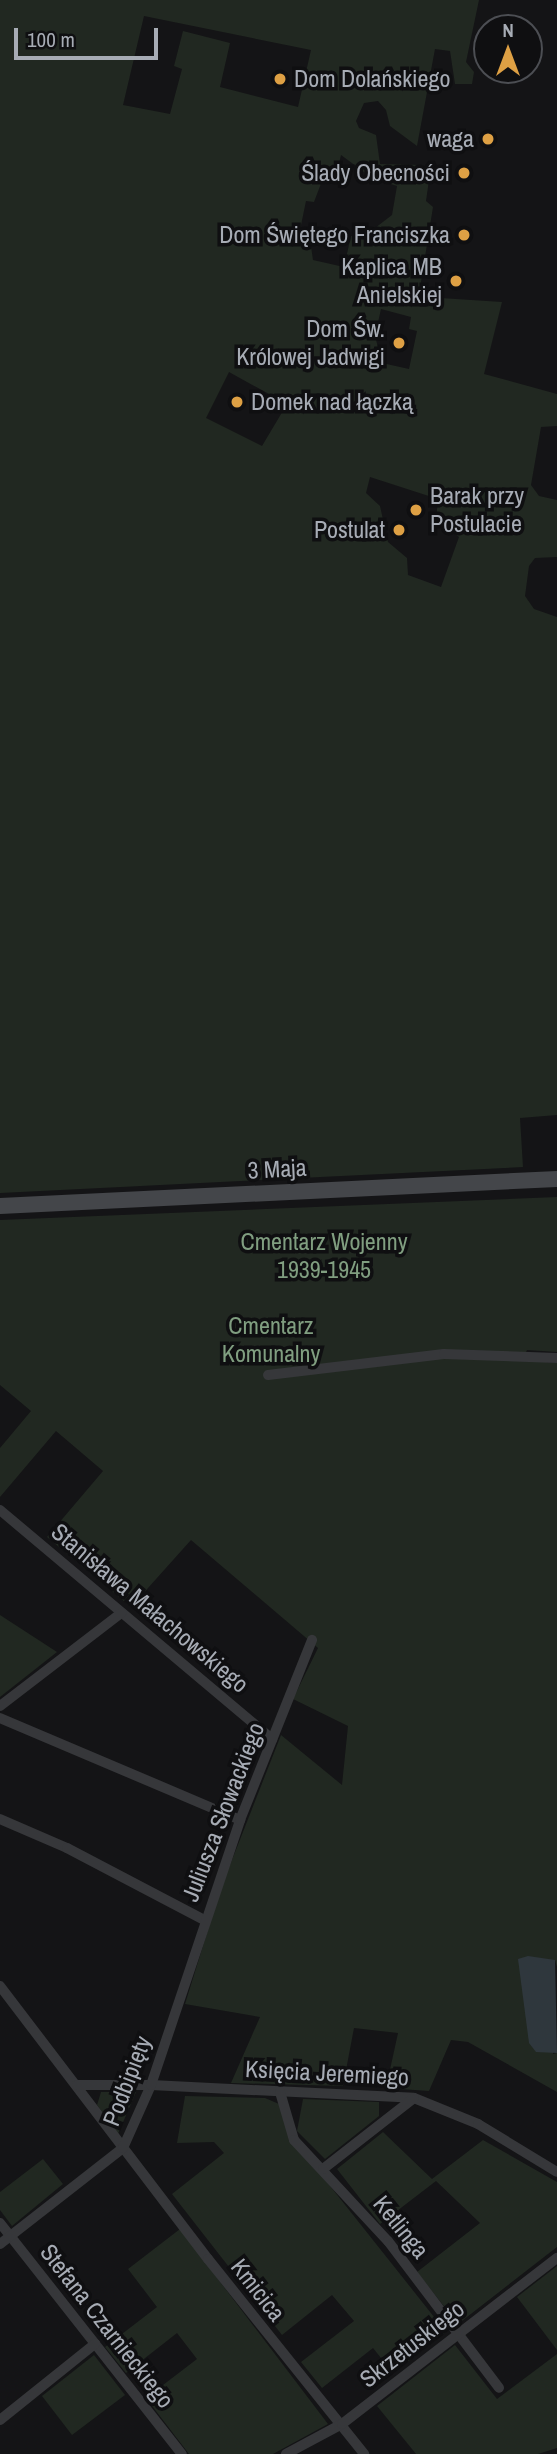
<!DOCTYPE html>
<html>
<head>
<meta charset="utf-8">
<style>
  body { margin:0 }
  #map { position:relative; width:557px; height:2454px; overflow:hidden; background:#141416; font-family:"Archivo Narrow",sans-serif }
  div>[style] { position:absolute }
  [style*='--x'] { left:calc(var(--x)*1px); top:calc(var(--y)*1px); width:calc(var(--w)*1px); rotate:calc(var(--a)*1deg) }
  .green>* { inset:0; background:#212821 }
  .water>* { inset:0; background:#2f373d }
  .street>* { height:10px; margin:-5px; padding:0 5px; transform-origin:5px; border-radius:5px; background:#36373a }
  .secondary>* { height:16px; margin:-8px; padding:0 8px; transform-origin:8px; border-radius:8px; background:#44464a }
  .dots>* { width:19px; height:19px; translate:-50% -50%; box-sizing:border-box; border:4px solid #0f0f11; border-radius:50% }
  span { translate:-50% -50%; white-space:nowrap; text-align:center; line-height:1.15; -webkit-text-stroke:7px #0f0f11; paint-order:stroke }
  .poi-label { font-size:24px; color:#a7acb5 }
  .left { translate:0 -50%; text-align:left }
  .right { translate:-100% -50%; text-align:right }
  .street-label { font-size:24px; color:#a7acb5 }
  .park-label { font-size:24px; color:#809e80 }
  .north { position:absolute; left:473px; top:14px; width:70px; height:70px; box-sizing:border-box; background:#0f0f11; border:2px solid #4c4e53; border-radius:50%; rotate:0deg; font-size:19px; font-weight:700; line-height:28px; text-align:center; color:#a7acb5 }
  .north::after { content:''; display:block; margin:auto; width:24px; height:32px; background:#dea044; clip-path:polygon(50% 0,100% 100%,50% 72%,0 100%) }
  .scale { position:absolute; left:14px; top:28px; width:144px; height:32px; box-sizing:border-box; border:4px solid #a7acb5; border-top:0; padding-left:9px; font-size:21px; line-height:24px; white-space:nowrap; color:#a7acb5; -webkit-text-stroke:5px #0f0f11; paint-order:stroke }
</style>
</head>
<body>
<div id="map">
  <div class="green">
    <div style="clip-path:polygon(evenodd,0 0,479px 0,466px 62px,474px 72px,472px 84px,455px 84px,450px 51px,435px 49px,417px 146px,390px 126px,386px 110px,378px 101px,364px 103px,356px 121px,359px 128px,376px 135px,380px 164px,422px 165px,430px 173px,426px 201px,433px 207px,421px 282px,425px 297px,502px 302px,484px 374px,557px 394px,557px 426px,541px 427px,531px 485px,539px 496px,557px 500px,557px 557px,535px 558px,529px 566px,525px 596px,534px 609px,557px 617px,557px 1115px,520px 1118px,523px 1167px,0 1193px,0 0,144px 16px,311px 50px,298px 107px,220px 87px,230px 43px,183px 31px,174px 66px,182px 69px,170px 114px,123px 105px,144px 16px,0 0,341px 155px,372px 178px,397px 186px,392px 215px,362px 238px,351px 236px,344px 267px,313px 260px,309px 233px,300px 230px,306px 201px,314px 202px,322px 181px,335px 181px,341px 155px,0 0,381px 309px,411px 317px,409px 329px,417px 331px,409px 369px,382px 363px,375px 336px,381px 309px,0 0,229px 372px,287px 404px,262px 446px,206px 418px,229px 372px,0 0,370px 477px,438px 499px,436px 521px,459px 537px,441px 587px,408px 575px,407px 558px,388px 542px,380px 506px,366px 493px,370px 477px)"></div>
    <div style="clip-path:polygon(557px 1197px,557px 1352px,527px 1350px,522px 1360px,557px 1363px,557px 1967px,555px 1960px,553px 2054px,557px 2053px,557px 2092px,468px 2042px,451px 2040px,429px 2091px,386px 2088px,398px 2033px,354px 2028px,343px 2086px,231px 2083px,260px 2017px,185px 2004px,221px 1888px,281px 1735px,342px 1785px,348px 1726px,293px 1699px,318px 1648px,191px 1540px,131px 1607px,47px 1537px,103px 1471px,56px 1431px,0 1497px,0 1448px,31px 1411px,0 1385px,0 1220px)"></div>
    <div style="clip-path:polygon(0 1615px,57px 1652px,0 1697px)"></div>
    <div style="clip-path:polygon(101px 2092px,136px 2092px,118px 2134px,97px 2105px)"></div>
    <div style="clip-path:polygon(185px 2096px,265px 2098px,279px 2104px,288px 2133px,446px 2332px,393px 2373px,373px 2348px,322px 2388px,301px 2362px,354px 2321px,332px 2295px,282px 2335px,172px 2194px,224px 2153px,214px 2142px,177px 2143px)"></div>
    <div style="clip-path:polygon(303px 2099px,379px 2102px,379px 2116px,325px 2159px,297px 2131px)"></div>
    <div style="clip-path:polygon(383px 2132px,432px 2179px,483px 2140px,557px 2182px,557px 2247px,458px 2324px,417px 2272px,480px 2223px,436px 2181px,380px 2224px,337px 2169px)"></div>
    <div style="clip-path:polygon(43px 2159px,63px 2184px,12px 2226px,0 2210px,0 2192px)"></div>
    <div style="clip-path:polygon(180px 2229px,328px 2424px,273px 2454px,189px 2454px,146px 2398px,197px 2359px,177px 2333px,126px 2373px,105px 2347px,157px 2307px,128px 2269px)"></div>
    <div style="clip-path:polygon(557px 2266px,557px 2350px,517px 2297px)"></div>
    <div style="clip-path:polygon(455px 2345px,497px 2399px,557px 2354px,557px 2448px,538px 2454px,416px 2454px,377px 2406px)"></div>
    <div style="clip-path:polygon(94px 2355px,125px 2395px,72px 2435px,42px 2396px)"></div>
  </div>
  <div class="water">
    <div style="clip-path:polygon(528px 1956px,555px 1960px,557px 2053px,536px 2052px,529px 2043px,518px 1959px)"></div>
  </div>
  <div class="street">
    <div style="--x:268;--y:1375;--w:177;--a:-6.8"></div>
    <div style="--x:444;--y:1354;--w:113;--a:2"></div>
    <div style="--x:0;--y:1510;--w:356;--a:40.1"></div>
    <div style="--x:0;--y:1706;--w:153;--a:-37.5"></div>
    <div style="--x:0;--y:1718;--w:261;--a:23"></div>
    <div style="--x:0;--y:1819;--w:73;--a:23.4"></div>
    <div style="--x:67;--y:1848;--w:155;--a:27.7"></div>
    <div style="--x:0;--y:1986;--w:343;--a:52.7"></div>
    <div style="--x:208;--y:2259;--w:250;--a:51.3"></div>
    <div style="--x:77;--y:2085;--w:74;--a:0"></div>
    <div style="--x:151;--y:2085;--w:263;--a:2.8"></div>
    <div style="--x:414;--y:2098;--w:69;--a:22.1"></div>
    <div style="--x:478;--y:2124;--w:92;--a:31.3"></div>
    <div style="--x:280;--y:2092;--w:50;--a:73.7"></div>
    <div style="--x:294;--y:2140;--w:138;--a:47.1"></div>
    <div style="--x:388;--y:2241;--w:184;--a:52.9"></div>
    <div style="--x:323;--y:2169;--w:115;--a:-38"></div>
    <div style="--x:0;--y:2223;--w:294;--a:51.8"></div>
    <div style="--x:0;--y:2244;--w:156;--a:-38"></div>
    <div style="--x:123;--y:2148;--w:69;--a:-66"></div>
    <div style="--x:151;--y:2085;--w:280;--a:-71.4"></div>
    <div style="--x:240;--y:1820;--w:194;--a:-68.2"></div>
    <div style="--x:0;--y:2420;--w:122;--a:-38.7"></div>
    <div style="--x:286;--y:2454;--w:64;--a:-28.2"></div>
    <div style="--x:342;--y:2424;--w:272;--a:-37.7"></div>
  </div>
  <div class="secondary">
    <div style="--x:0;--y:1206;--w:558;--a:-2.78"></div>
  </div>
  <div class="dots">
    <div style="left:280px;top:79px;background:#dea044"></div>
    <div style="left:488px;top:139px;background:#dea044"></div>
    <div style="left:464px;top:173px;background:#dea044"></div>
    <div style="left:464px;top:235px;background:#dea044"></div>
    <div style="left:456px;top:281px;background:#dea044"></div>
    <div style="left:399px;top:343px;background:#dea044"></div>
    <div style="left:237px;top:402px;background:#dea044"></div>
    <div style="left:416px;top:510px;background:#dea044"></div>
    <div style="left:399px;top:530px;background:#dea044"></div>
  </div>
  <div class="poi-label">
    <span class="left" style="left:294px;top:79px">Dom Dolańskiego</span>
    <span class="right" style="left:474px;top:139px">waga</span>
    <span class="right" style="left:450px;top:173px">Ślady Obecności</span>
    <span class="right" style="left:450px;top:235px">Dom Świętego Franciszka</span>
    <span class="right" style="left:442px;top:281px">Kaplica MB<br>Anielskiej</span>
    <span class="right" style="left:385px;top:343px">Dom Św.<br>Królowej Jadwigi</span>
    <span class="left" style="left:251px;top:402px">Domek nad łączką</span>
    <span class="left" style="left:430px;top:510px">Barak przy<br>Postulacie</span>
    <span class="right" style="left:385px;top:530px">Postulat</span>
  </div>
  <div class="street-label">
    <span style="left:277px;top:1169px;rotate:-3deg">3 Maja</span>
    <span style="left:150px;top:1608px;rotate:40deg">Stanisława Małachowskiego</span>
    <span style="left:223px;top:1812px;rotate:-69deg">Juliusza Słowackiego</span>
    <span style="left:327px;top:2073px;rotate:3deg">Księcia Jeremiego</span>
    <span style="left:127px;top:2081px;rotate:-69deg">Podbipięty</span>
    <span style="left:401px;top:2227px;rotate:51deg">Ketlinga</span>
    <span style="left:258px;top:2290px;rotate:52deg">Kmicica</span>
    <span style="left:107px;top:2326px;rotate:52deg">Stefana Czarnieckiego</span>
    <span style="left:412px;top:2344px;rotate:-38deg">Skrzetuskiego</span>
  </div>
  <div class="park-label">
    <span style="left:324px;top:1256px">Cmentarz Wojenny<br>1939-1945</span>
    <span style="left:271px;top:1340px">Cmentarz<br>Komunalny</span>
  </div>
  <div class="north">N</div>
  <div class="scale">100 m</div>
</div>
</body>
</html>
